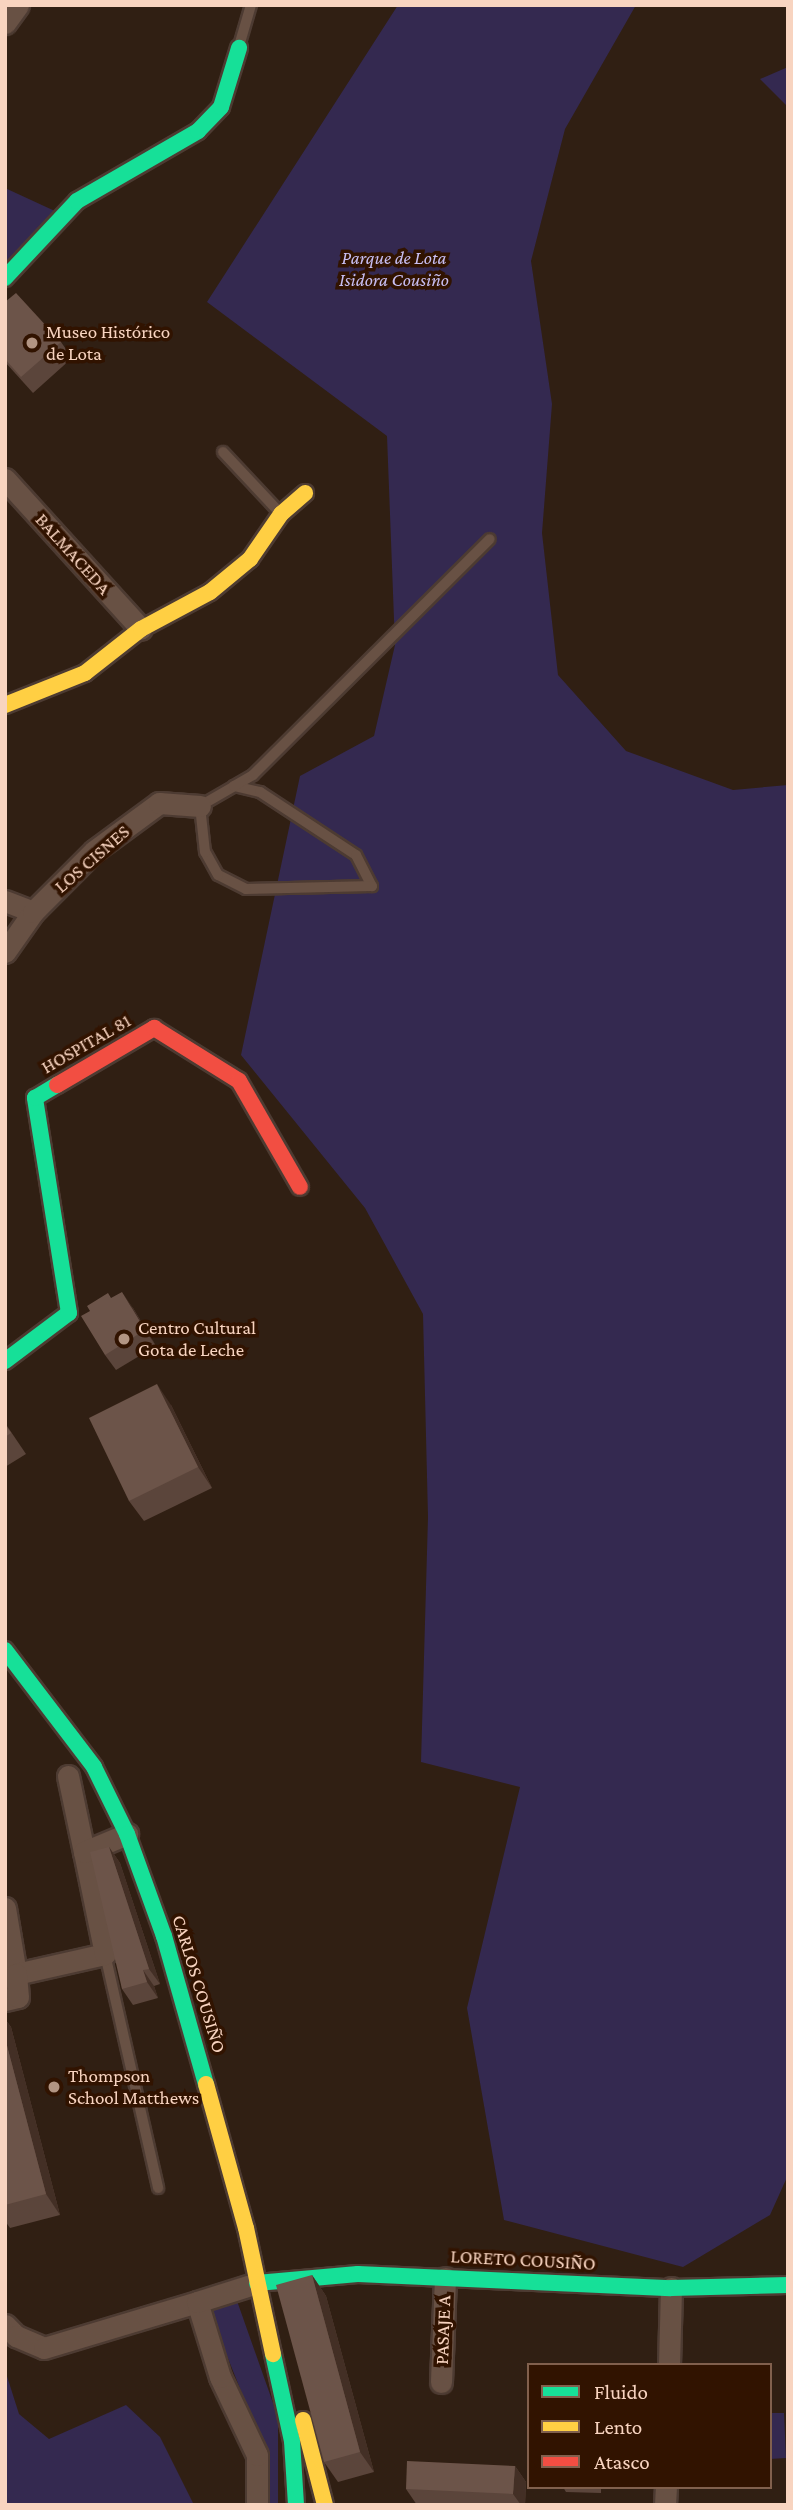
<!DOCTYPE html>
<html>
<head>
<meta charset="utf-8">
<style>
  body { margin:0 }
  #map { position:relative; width:793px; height:2510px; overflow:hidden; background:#301f13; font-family:"Crimson Pro",serif }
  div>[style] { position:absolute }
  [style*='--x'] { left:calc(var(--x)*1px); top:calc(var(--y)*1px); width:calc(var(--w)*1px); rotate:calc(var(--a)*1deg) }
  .green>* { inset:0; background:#342950 }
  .roads { filter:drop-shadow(2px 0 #4d3b32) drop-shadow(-2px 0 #4d3b32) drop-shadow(0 2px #4d3b32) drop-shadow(0 -2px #4d3b32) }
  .lane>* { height:10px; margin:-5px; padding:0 5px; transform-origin:5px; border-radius:5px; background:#685144 }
  .street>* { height:21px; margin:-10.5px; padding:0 10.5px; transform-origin:10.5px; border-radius:10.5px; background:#685144 }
  .fast>* { height:16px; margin:-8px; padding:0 8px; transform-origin:8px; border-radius:8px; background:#16e098 }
  .slow>* { height:16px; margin:-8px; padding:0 8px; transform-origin:8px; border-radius:8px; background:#ffcf43 }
  .jam>* { height:16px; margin:-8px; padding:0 8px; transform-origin:8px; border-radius:8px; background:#f24e42 }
  .wall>* { inset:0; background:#5b453b }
  .shaded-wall>* { inset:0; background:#432f25 }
  .building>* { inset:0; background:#6c5449 }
  .dots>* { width:19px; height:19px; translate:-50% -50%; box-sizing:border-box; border:4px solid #311300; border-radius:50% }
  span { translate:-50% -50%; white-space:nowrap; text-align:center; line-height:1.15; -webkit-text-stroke:7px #311300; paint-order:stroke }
  .park-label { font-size:19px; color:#c8bff3; font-style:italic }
  .poi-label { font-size:19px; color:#f8d4c0 }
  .left { translate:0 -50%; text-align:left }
  .street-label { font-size:19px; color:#f8d4c0 }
  .frame { position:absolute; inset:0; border:7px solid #f8d4c0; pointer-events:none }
  .legend { position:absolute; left:527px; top:2363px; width:245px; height:126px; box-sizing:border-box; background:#311300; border:2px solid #81604d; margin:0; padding:9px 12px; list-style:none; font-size:21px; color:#f8d4c0 }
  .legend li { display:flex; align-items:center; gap:14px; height:35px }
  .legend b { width:35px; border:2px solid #81604d }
</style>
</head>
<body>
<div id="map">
  <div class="green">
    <div style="clip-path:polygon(398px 5px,636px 5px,565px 129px,531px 261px,552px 404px,542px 533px,558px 675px,626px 751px,733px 790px,788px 785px,788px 2175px,770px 2215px,683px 2267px,504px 2220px,467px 2008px,520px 1787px,421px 1762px,428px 1517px,423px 1314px,365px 1208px,241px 1055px,300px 776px,374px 736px,395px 645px,387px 436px,207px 302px)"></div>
    <div style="clip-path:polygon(788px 67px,788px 107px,760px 79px)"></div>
    <div style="clip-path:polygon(5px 188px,57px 212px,5px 267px)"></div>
    <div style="clip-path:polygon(236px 2298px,278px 2417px,278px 2505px,267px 2505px,257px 2431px,209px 2311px)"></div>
    <div style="clip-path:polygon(5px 2370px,19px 2414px,49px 2439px,126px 2405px,160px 2437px,194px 2505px,5px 2505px)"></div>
    <div style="clip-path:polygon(770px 2413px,784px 2413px,786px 2458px,770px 2459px)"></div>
  </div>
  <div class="roads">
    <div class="lane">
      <div style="--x:239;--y:46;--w:43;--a:-73.7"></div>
      <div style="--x:223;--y:452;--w:85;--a:46.9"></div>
      <div style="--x:234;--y:786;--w:27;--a:13"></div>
      <div style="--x:260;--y:792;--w:115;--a:33.3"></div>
      <div style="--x:356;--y:855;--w:35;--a:63"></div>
      <div style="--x:372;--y:886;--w:126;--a:178.6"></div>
      <div style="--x:246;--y:889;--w:31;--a:-153"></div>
      <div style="--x:218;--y:875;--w:26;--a:-119"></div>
      <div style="--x:205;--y:852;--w:46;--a:-96.2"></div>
      <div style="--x:200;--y:806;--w:39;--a:-30"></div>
      <div style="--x:234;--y:786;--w:22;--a:-30"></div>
      <div style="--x:253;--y:775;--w:334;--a:-44.9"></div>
      <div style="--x:105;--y:1954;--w:240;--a:77.2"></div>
    </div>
    <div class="street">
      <div style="--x:5;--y:23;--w:22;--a:-54"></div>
      <div style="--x:5;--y:479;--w:202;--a:47.8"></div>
      <div style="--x:5;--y:901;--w:30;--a:21"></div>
      <div style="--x:5;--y:952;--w:49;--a:-55"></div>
      <div style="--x:33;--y:912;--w:86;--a:-45"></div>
      <div style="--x:94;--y:851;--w:81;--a:-36.4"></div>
      <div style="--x:159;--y:803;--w:41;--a:4.2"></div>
      <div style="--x:68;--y:1776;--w:78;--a:78.1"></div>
      <div style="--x:5;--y:1908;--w:67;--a:80.5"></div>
      <div style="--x:16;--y:1974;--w:91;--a:-12.7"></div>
      <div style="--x:105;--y:1954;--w:104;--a:-101.6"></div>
      <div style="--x:84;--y:1852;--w:47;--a:-22.7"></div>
      <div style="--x:5;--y:2000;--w:13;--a:-13"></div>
      <div style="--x:18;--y:1997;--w:23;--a:-95"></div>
      <div style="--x:5;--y:2325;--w:16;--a:45"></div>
      <div style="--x:16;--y:2336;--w:30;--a:23"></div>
      <div style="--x:44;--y:2348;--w:160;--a:-16.7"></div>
      <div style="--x:669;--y:2365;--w:77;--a:-88.5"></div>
      <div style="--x:441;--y:2382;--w:104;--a:-87.8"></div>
      <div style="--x:257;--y:2505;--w:50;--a:-90"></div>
      <div style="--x:257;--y:2455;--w:86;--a:-115.4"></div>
      <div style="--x:220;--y:2377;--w:78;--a:-107"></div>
      <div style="--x:197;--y:2302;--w:63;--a:-17.6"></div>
      <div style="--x:665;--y:2505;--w:18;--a:-87"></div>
    </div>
    <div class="fast">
      <div style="--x:5;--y:278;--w:105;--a:-46.9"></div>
      <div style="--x:77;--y:201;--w:140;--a:-30"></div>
      <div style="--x:198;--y:131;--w:33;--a:-46"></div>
      <div style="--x:221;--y:107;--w:62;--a:-73"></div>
      <div style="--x:5;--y:1361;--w:80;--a:-36.9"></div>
      <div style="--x:69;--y:1313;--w:218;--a:-99"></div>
      <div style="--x:35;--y:1098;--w:26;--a:-31"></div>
      <div style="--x:5;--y:1650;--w:147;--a:52.7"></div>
      <div style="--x:94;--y:1767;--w:75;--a:63.8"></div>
      <div style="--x:127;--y:1834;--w:109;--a:70.1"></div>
      <div style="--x:164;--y:1936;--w:154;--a:74.2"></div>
      <div style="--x:257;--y:2283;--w:101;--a:-5.1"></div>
      <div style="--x:358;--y:2274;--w:313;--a:2.6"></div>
      <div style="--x:671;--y:2288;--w:117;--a:-1.5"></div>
      <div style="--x:273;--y:2354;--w:89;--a:77.7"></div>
      <div style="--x:292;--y:2441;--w:64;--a:86.4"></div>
    </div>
    <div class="slow">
      <div style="--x:5;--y:705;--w:86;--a:-21.8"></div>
      <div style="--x:85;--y:673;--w:71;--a:-38.2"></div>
      <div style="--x:141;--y:629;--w:78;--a:-28.2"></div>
      <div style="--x:210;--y:592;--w:52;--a:-39.5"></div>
      <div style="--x:250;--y:559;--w:55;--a:-55.4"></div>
      <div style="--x:281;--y:514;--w:32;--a:-41"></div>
      <div style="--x:206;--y:2084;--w:149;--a:74.5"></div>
      <div style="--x:246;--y:2228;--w:129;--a:77.9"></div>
      <div style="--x:303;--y:2420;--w:88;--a:75.5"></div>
    </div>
    <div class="jam">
      <div style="--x:57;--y:1085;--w:113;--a:-30.4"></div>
      <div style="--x:154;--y:1028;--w:100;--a:31.9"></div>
      <div style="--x:239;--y:1081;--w:122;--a:60.1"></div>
    </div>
  </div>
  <div class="wall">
    <div style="clip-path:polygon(5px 302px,61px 342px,72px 358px,33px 393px,5px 362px)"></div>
    <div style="clip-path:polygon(111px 1298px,133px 1308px,156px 1346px,116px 1370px,105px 1355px)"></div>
    <div style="clip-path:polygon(171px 1405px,212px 1488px,144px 1521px,129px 1501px)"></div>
    <div style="clip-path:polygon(5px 1423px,26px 1454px,5px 1467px)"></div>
    <div style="clip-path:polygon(109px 1847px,120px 1863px,160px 1984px,154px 1986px,158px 1998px,133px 2005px,122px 1989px)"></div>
    <div style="clip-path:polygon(5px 2019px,11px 2027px,60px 2215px,10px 2228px,5px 2221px)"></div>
    <div style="clip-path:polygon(312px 2275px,326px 2296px,374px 2472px,338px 2482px,324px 2462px)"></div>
    <div style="clip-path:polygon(515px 2466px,526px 2482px,525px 2505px,417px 2505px,406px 2489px)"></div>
    <div style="clip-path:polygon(563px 2487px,601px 2487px,601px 2493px,566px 2492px)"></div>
  </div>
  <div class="shaded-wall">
    <div style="clip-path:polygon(122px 1292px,133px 1308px,156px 1346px,145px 1330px)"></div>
    <div style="clip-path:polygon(157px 1384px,171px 1405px,212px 1488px,198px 1467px)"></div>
    <div style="clip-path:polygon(109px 1847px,120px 1863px,160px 1984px,149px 1969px)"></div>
    <div style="clip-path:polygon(143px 1970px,154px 1986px,158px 1998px,147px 1982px)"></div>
    <div style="clip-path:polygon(5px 2019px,11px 2027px,60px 2215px,46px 2194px,5px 2038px)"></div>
    <div style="clip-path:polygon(312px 2275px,326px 2296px,374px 2472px,360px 2452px)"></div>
    <div style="clip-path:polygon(515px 2466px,526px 2482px,525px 2505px,521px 2505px,513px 2494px)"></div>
  </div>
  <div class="building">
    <div style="clip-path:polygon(16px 293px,61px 342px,21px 377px,5px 359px,5px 302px)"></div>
    <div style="clip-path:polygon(122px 1292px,145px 1330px,105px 1355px,81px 1316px,90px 1311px,87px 1306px,108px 1293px,111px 1298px)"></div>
    <div style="clip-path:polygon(157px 1384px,198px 1467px,129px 1501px,89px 1418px)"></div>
    <div style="clip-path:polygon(5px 1424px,11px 1433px,5px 1437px)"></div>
    <div style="clip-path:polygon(109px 1847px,149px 1969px,143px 1970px,147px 1982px,122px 1989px,90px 1852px)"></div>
    <div style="clip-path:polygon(5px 2038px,46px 2194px,5px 2205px)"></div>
    <div style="clip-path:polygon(312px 2275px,360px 2452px,324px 2462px,276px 2285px)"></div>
    <div style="clip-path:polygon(407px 2461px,515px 2466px,513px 2494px,406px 2489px)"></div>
  </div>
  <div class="dots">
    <div style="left:32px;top:343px;background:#b29583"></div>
    <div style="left:124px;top:1339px;background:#b29583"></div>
    <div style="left:54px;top:2087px;background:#b29583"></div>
  </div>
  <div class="park-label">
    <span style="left:394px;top:269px">Parque de Lota<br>Isidora Cousiño</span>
  </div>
  <div class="poi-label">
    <span class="left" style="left:46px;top:343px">Museo Histórico<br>de Lota</span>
    <span class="left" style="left:138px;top:1339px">Centro Cultural<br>Gota de Leche</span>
    <span class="left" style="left:68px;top:2087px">Thompson<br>School Matthews</span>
  </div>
  <div class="street-label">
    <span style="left:73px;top:554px;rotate:48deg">BALMACEDA</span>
    <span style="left:92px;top:859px;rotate:-41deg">LOS CISNES</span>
    <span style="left:86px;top:1044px;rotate:-30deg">HOSPITAL 81</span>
    <span style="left:199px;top:1984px;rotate:73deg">CARLOS COUSIÑO</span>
    <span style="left:523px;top:2260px;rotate:3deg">LORETO COUSIÑO</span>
    <span style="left:443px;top:2330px;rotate:-88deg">PASAJE A</span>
  </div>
  <div class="frame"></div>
  <ul class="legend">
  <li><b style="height:9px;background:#16e098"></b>Fluido</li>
  <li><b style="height:9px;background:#ffcf43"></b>Lento</li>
  <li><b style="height:9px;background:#f24e42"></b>Atasco</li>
  </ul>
</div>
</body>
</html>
